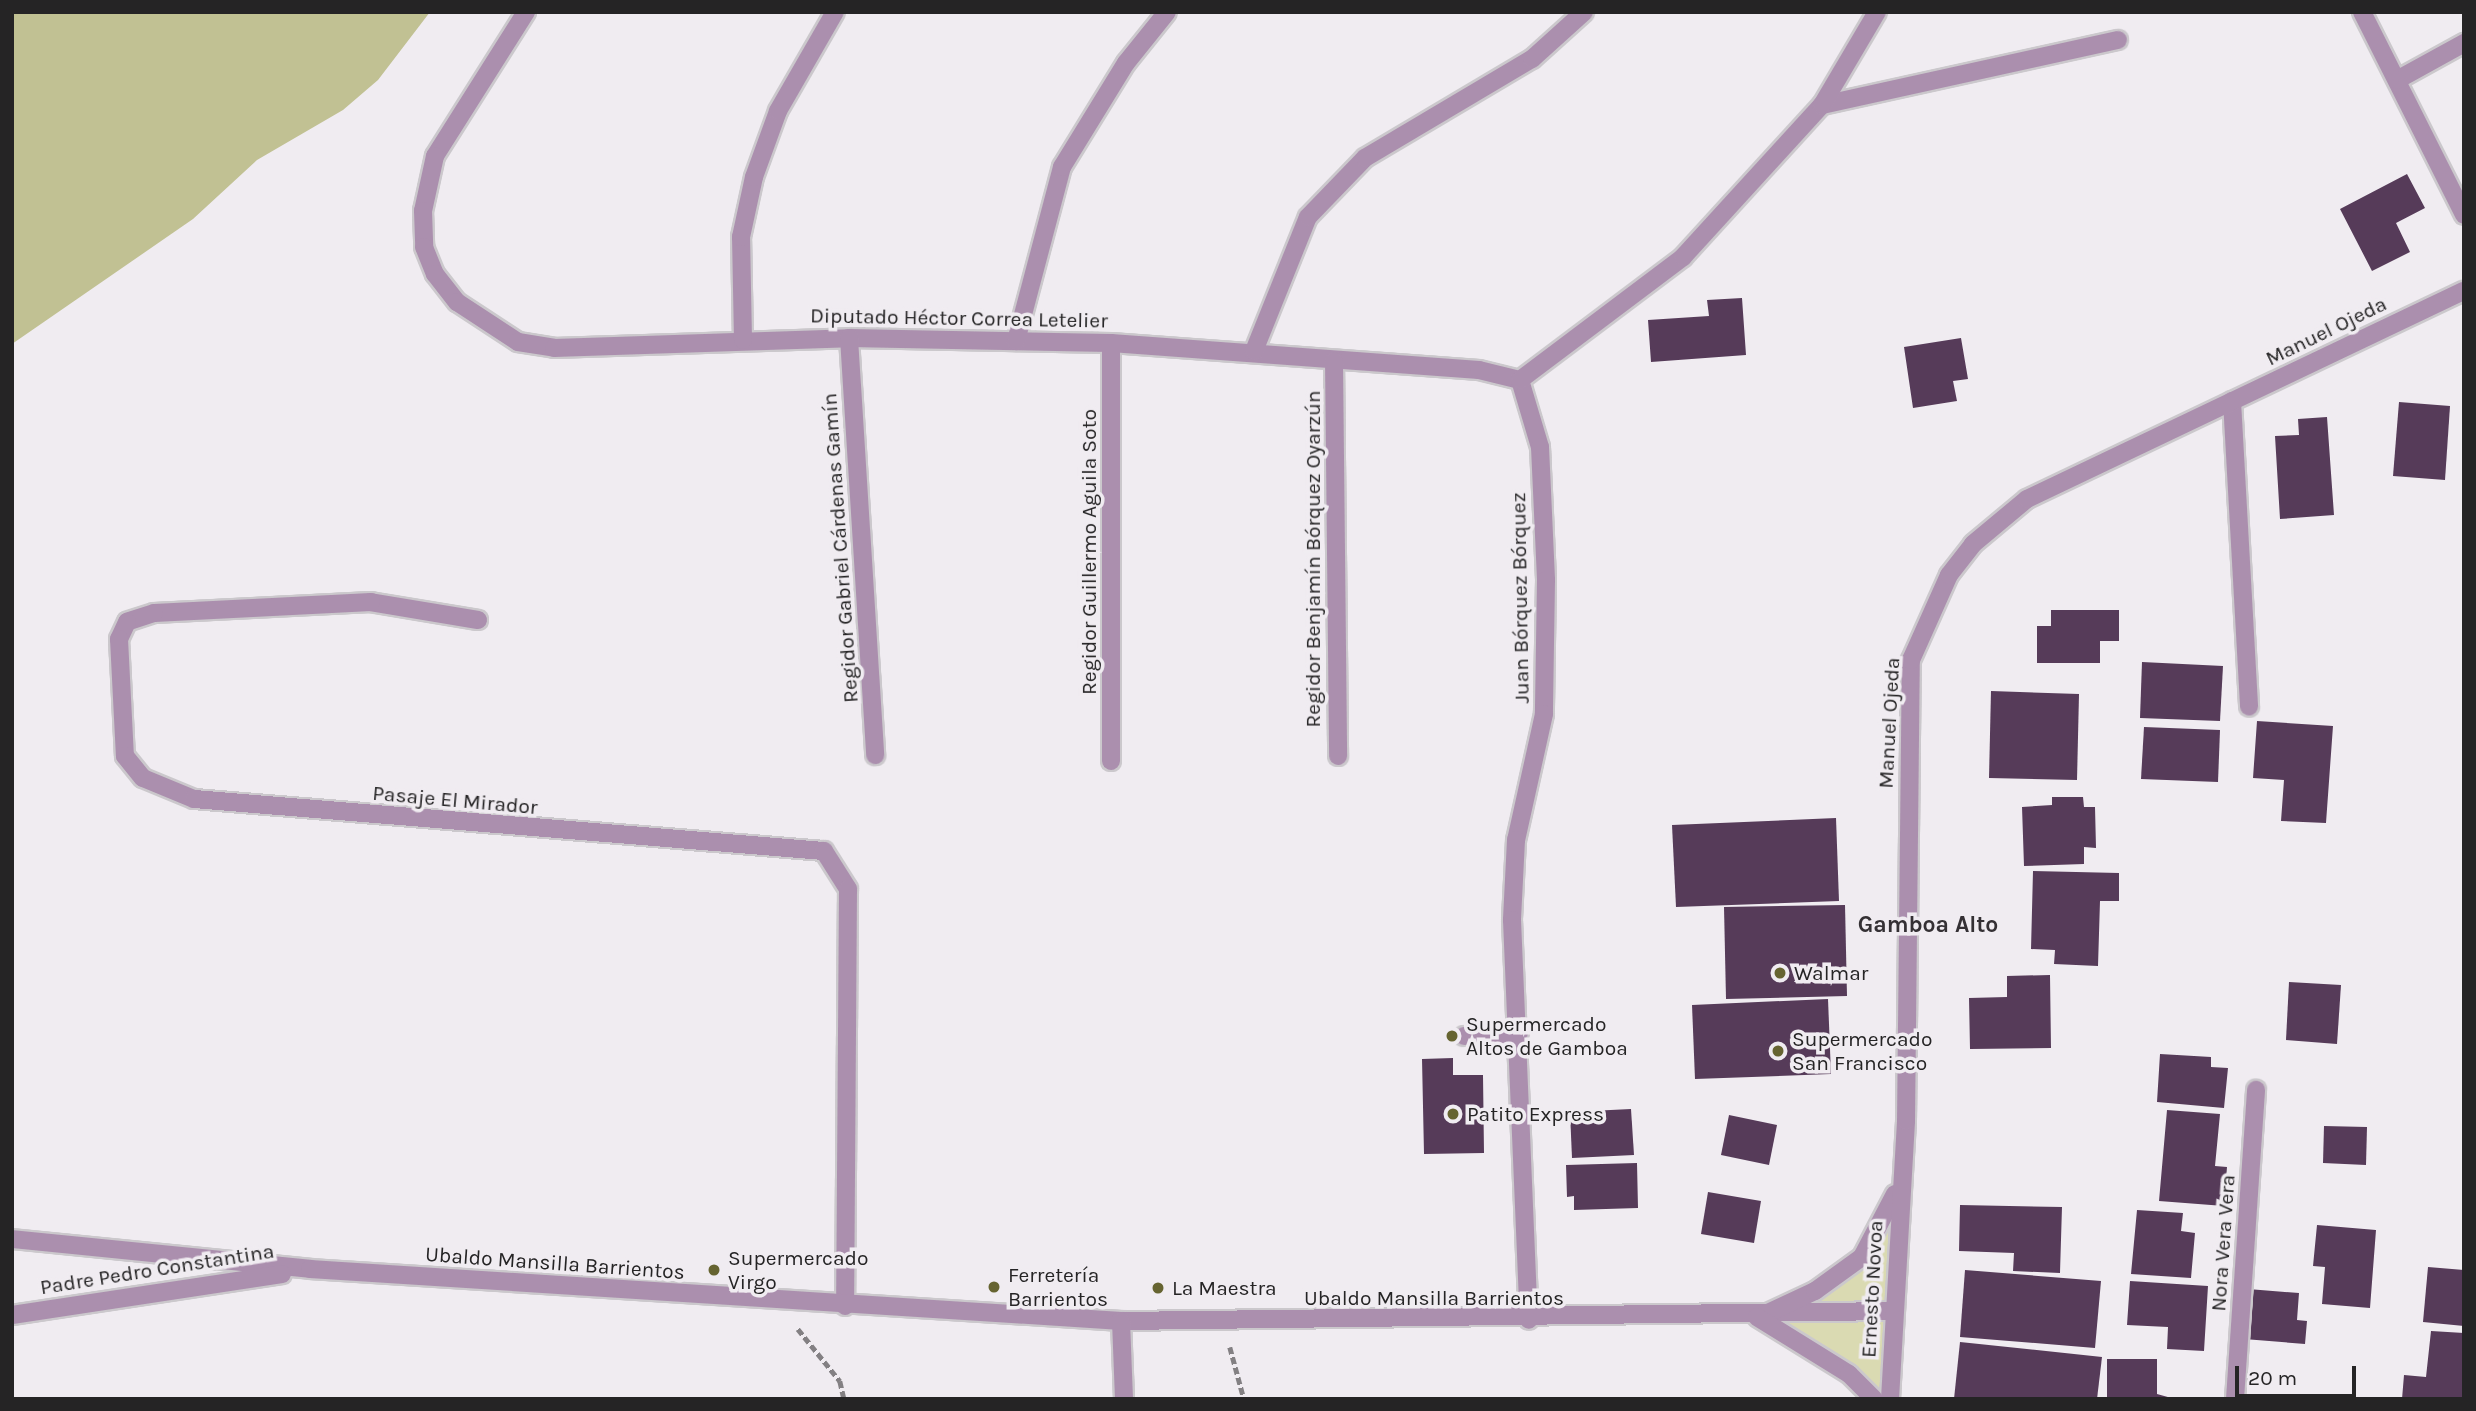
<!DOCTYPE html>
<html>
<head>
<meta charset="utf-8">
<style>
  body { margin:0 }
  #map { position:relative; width:2476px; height:1411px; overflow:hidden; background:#f0ecf1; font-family:Karla,sans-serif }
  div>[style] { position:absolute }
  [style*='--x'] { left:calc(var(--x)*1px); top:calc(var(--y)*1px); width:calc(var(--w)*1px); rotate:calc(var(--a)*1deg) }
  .green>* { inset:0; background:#dadab2 }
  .forest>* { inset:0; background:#c1c193 }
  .building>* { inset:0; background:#563b59 }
  .path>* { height:4.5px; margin-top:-2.25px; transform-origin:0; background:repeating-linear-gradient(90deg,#838083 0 7px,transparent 0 10.5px) }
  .roads { filter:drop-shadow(2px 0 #cbc8cc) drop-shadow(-2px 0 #cbc8cc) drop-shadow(0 2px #cbc8cc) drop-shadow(0 -2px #cbc8cc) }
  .minor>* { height:18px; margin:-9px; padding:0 9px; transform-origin:9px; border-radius:9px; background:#ab8fae }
  .dots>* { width:19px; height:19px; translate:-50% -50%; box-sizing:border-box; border:4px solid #f0ecf1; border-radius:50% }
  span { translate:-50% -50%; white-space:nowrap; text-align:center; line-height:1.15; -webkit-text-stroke:7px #f0ecf1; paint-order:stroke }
  .street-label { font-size:21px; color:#252425 }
  .poi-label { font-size:21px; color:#252425 }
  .left { translate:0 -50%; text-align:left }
  .neighbourhood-label { font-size:23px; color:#343034; font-weight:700 }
  .frame { position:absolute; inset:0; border:14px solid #252425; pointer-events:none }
  .scale { position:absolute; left:2235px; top:1366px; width:121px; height:32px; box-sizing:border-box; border:4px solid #252425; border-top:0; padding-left:9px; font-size:21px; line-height:24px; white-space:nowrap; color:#252425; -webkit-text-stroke:5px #f0ecf1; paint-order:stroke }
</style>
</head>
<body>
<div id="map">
  <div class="green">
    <div style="clip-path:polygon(1901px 1181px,1890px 1399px,1874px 1399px,1757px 1317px,1841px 1275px)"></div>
  </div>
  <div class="forest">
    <div style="clip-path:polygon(12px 12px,430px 12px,378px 80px,343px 110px,257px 160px,193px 219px,12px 344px)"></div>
  </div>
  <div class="building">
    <div style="clip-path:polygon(2407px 174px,2425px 208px,2396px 223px,2410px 252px,2372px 271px,2340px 209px)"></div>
    <div style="clip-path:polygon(1742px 298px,1746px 355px,1651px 362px,1648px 320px,1709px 316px,1707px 300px)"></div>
    <div style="clip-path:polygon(1961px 338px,1968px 379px,1953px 381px,1957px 401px,1913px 408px,1904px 347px)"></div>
    <div style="clip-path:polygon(2399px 402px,2450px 406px,2445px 480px,2393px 476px)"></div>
    <div style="clip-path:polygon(2327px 417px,2334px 515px,2280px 519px,2275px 436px,2299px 435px,2298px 419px)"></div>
    <div style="clip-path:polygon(2051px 610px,2119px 610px,2119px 641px,2100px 641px,2100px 663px,2037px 663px,2037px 626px,2051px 626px)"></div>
    <div style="clip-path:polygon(2142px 662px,2223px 666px,2220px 721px,2140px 718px)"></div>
    <div style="clip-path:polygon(1991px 691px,2079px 694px,2077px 780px,1989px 778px)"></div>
    <div style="clip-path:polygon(2257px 721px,2333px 726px,2326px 823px,2281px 821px,2284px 780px,2253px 778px)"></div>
    <div style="clip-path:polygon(2144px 727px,2220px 730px,2218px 782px,2141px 779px)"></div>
    <div style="clip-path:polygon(2052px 797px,2083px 797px,2084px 807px,2095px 807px,2096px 848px,2084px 847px,2084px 864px,2024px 866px,2022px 807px,2052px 805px)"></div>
    <div style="clip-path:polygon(1836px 818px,1839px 901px,1676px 907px,1672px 825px)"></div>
    <div style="clip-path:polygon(2033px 871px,2119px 873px,2119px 901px,2100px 901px,2098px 966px,2054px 964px,2055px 950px,2031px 949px)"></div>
    <div style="clip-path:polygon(1845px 905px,1847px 996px,1726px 999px,1724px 907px)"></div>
    <div style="clip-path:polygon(2050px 975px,2051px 1048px,1970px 1049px,1969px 998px,2007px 997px,2007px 976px)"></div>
    <div style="clip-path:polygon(2289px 982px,2341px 985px,2337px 1044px,2286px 1040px)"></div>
    <div style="clip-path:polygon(1828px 999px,1831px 1074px,1695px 1079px,1692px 1005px)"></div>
    <div style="clip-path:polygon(2160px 1054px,2211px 1057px,2211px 1067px,2228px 1068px,2224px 1108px,2157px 1102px)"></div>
    <div style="clip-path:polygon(1453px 1058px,1453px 1075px,1483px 1075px,1484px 1153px,1424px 1154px,1422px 1059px)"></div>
    <div style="clip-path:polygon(1631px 1109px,1634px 1155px,1572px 1158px,1570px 1112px)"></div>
    <div style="clip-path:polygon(2167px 1110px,2220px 1114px,2215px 1166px,2227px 1167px,2224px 1206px,2159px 1201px)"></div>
    <div style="clip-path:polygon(1729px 1115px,1777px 1125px,1769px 1165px,1721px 1155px)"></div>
    <div style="clip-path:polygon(2324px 1126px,2367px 1127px,2366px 1165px,2323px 1163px)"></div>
    <div style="clip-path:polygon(1637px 1163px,1638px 1208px,1574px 1210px,1574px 1196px,1567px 1197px,1566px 1165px)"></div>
    <div style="clip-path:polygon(1708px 1192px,1761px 1201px,1754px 1243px,1701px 1234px)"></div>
    <div style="clip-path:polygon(1960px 1205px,2062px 1207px,2060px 1273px,2013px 1271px,2014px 1253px,1959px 1251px)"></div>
    <div style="clip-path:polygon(2137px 1210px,2183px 1213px,2181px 1231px,2195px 1233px,2191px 1278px,2131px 1274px)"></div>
    <div style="clip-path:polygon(2317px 1225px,2376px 1230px,2370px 1308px,2322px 1304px,2325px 1267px,2313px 1266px)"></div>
    <div style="clip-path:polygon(2428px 1267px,2464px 1270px,2464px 1326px,2423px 1322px)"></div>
    <div style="clip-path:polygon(1965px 1270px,2101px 1281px,2095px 1348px,1960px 1337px)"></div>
    <div style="clip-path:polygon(2130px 1281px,2208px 1286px,2204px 1351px,2167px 1349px,2168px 1327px,2127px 1325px)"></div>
    <div style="clip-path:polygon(2248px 1289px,2299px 1293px,2297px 1320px,2307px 1321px,2305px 1344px,2244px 1339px)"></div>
    <div style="clip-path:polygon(2431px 1331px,2464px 1333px,2464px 1399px,2402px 1399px,2404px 1375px,2426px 1377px)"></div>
    <div style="clip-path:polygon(1960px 1342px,2102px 1357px,2097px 1399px,1954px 1399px)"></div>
    <div style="clip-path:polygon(2107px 1359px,2157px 1359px,2157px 1394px,2175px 1399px,2107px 1399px)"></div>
  </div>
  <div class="path">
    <div style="--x:798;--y:1329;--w:67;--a:51.1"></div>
    <div style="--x:840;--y:1381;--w:18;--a:77"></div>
    <div style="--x:1230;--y:1347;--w:54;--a:74.9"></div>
  </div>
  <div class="roads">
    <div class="minor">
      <div style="--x:526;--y:12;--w:170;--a:122.3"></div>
      <div style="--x:435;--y:156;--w:56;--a:102.3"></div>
      <div style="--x:423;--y:211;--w:36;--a:88"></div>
      <div style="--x:424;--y:247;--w:29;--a:68"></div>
      <div style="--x:435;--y:274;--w:36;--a:52"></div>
      <div style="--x:457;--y:302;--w:73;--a:33.3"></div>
      <div style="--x:518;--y:342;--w:36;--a:9"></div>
      <div style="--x:554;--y:348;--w:295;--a:-1.9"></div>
      <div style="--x:849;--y:338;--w:262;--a:1.1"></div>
      <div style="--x:1111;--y:343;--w:369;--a:4.2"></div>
      <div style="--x:1479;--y:370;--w:42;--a:13.7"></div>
      <div style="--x:2362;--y:12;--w:227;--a:63.3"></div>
      <div style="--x:2397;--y:80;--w:77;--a:-28.9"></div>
      <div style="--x:1822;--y:105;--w:303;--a:-12.4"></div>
      <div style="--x:849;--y:338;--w:418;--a:86.4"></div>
      <div style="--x:743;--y:340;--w:103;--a:-91.1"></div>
      <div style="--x:741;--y:237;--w:61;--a:-77.8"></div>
      <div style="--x:754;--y:177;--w:70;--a:-70"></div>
      <div style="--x:778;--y:111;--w:114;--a:-60.1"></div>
      <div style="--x:1016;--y:341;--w:180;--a:-75.2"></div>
      <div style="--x:1062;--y:167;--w:122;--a:-58.4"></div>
      <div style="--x:1126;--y:63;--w:65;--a:-51.2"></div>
      <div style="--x:1111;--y:343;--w:418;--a:90"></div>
      <div style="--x:1254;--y:351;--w:144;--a:-68.1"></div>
      <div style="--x:1308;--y:217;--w:82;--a:-46"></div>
      <div style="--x:1365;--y:158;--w:194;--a:-30.7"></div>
      <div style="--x:1532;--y:59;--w:70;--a:-42.1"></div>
      <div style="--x:1334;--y:361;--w:395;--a:89.4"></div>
      <div style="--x:1520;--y:380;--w:70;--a:73.4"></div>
      <div style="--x:1540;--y:447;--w:133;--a:87.4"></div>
      <div style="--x:1546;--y:580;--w:134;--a:90.9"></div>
      <div style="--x:1544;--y:714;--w:129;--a:102.5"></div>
      <div style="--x:1516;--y:840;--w:80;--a:92.9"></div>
      <div style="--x:1512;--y:920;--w:400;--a:87.6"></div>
      <div style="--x:1520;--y:380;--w:204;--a:-37"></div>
      <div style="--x:1683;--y:257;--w:206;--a:-47.6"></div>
      <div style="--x:1822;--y:105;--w:108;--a:-59.4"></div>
      <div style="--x:2232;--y:401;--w:306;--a:86.8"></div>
      <div style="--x:478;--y:620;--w:109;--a:-170.5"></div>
      <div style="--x:371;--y:602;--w:217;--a:177.1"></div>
      <div style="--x:154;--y:613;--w:28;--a:162"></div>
      <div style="--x:127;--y:622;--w:19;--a:115"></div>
      <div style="--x:119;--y:639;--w:117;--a:87.1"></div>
      <div style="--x:125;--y:756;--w:28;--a:51"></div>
      <div style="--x:143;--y:778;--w:55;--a:22.4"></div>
      <div style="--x:194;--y:799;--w:632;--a:4.72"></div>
      <div style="--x:824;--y:851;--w:45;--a:57.7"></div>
      <div style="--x:848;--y:889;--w:417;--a:90.4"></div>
      <div style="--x:1464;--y:1036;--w:55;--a:-3.1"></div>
      <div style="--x:12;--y:1239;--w:300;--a:5.7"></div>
      <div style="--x:310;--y:1269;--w:813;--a:3.67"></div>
      <div style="--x:1121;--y:1321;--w:773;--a:-0.74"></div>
      <div style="--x:1768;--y:1313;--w:52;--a:-25.1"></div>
      <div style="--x:1815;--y:1291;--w:58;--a:-35.9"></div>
      <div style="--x:1862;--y:1257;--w:71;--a:-62.4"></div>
      <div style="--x:12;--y:1315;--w:273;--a:-8.6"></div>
      <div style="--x:1757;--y:1317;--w:108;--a:31.8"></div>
      <div style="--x:1849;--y:1374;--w:35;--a:45"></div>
      <div style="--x:1121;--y:1321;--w:78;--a:87.8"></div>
      <div style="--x:1890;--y:1399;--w:278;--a:-86.7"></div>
      <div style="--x:1906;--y:1121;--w:461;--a:-89.4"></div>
      <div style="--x:1911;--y:660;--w:93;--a:-65.9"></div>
      <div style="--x:1949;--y:575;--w:39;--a:-52"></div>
      <div style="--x:1973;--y:544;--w:70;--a:-39.8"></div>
      <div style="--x:2027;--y:499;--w:484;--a:-25.5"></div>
      <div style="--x:2235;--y:1399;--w:310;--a:-86.1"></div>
    </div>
  </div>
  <div class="dots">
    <div style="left:1780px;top:973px;background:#666431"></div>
    <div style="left:1452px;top:1036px;background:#666431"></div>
    <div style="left:1778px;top:1051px;background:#666431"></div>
    <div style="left:1453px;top:1114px;background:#666431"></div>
    <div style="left:714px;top:1270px;background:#666431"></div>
    <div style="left:994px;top:1287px;background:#666431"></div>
    <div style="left:1158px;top:1288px;background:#666431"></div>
  </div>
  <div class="street-label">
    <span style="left:959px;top:318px;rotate:1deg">Diputado Héctor Correa Letelier</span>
    <span style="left:2326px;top:331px;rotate:-26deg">Manuel Ojeda</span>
    <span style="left:840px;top:548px;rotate:-94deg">Regidor Gabriel Cárdenas Gamín</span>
    <span style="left:1089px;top:552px;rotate:-90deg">Regidor Guillermo Aguila Soto</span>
    <span style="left:1313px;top:559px;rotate:-90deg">Regidor Benjamín Bórquez Oyarzún</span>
    <span style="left:1520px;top:598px;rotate:-91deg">Juan Bórquez Bórquez</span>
    <span style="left:1889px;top:723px;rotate:-87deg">Manuel Ojeda</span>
    <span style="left:455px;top:800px;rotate:5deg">Pasaje El Mirador</span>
    <span style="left:2223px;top:1243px;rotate:-86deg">Nora Vera Vera</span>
    <span style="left:555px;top:1263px;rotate:4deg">Ubaldo Mansilla Barrientos</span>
    <span style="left:157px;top:1269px;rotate:-9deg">Padre Pedro Constantina</span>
    <span style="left:1872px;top:1289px;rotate:-87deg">Ernesto Novoa</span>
    <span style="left:1434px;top:1298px">Ubaldo Mansilla Barrientos</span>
  </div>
  <div class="poi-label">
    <span class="left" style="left:1794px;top:973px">Walmar</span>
    <span class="left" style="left:1466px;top:1036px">Supermercado<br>Altos de Gamboa</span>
    <span class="left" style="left:1792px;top:1051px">Supermercado<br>San Francisco</span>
    <span class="left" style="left:1467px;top:1114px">Patito Express</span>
    <span class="left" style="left:728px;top:1270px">Supermercado<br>Virgo</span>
    <span class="left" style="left:1008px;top:1287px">Ferretería<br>Barrientos</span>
    <span class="left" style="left:1172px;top:1288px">La Maestra</span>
  </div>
  <div class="neighbourhood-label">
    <span style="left:1928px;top:925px">Gamboa Alto</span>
  </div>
  <div class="frame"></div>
  <div class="scale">20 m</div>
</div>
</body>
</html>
